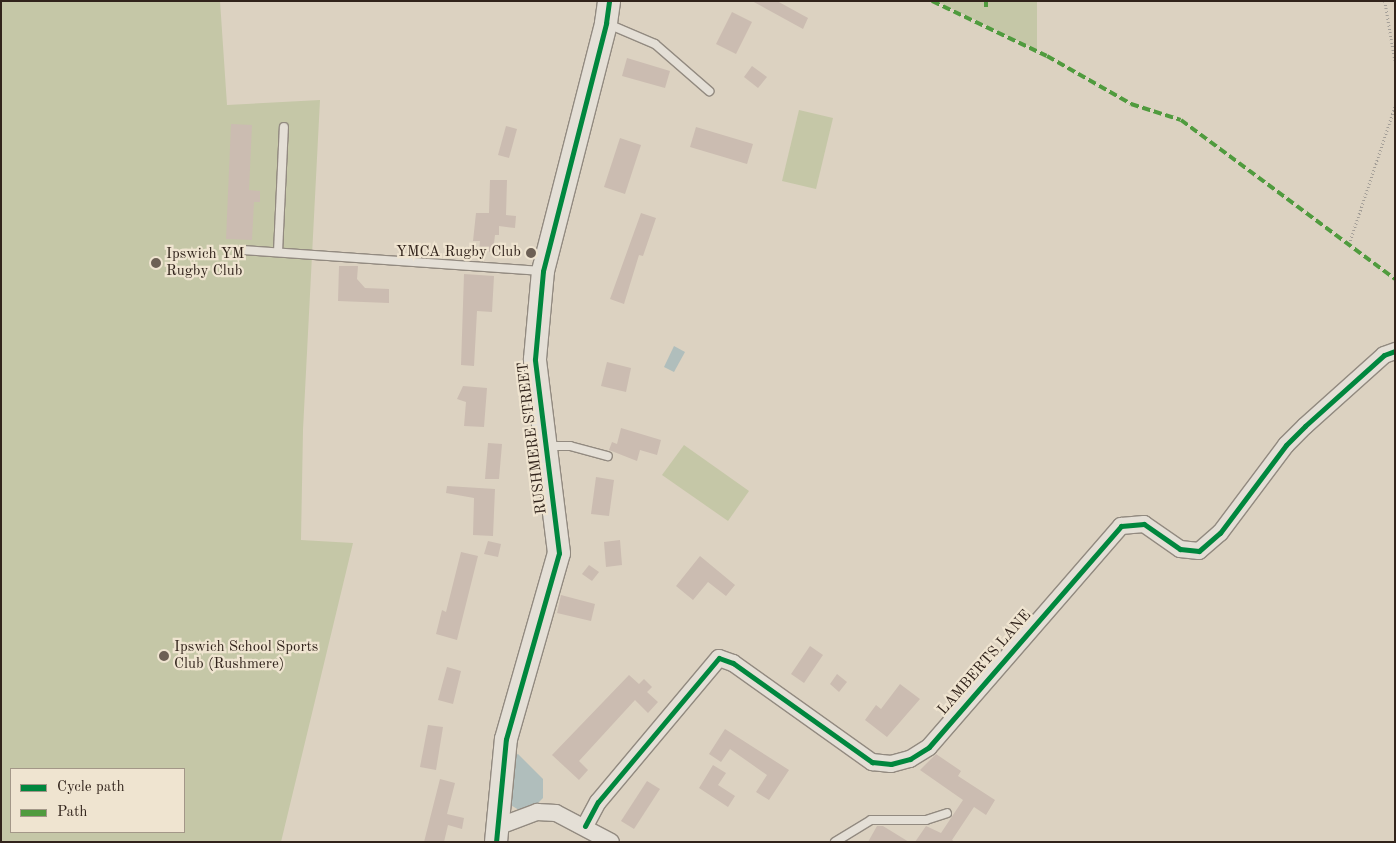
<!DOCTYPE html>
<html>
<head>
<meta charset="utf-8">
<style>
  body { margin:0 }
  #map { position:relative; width:1396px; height:843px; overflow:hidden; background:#dcd2c1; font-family:"Old Standard TT",serif }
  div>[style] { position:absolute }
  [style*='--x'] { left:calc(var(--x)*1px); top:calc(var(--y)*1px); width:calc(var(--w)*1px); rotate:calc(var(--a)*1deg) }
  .green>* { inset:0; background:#c5c7a7 }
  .water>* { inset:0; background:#b0bebc }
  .building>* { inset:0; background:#cbbcb1 }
  .path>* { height:2.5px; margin-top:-1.25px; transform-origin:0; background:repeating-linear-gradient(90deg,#a49f98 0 1px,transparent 0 3.5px) }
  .roads { filter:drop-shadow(1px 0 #928a80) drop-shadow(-1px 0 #928a80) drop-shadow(0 1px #928a80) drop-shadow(0 -1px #928a80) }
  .lane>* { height:8px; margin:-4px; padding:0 4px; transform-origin:4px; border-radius:4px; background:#e4dfd6 }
  .street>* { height:16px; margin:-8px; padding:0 8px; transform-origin:8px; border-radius:8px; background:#e4dfd6 }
  .secondary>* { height:22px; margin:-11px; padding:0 11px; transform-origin:11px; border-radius:11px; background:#e4dfd6 }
  .quiet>* { height:4px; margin-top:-2px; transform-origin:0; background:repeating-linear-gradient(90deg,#509b3e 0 8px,transparent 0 12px) }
  .cycleway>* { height:5px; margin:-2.5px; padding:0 2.5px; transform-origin:2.5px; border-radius:2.5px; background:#00873e }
  .dots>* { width:14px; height:14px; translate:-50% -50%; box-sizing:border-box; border:2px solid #efe4d0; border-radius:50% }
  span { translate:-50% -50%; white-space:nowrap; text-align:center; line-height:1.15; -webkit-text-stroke:4.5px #efe4d0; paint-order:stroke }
  .poi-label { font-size:15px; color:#31231b }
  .right { translate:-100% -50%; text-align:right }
  .left { translate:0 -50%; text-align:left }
  .street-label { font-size:15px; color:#31231b }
  .frame { position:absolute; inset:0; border:2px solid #31231b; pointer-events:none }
  .legend { position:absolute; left:10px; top:768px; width:175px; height:65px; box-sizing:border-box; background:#efe4d0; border:1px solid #a39788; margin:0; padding:6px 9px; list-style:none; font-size:15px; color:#31231b }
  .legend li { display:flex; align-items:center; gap:10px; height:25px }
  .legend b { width:25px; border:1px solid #a39788 }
</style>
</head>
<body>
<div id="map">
  <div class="green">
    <div style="clip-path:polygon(evenodd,1px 1px,220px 1px,227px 105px,320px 100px,303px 430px,301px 540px,353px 543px,281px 842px,1px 842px,1px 1px,11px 769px,184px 769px,184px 832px,11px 832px,11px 769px)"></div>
    <div style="clip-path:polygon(936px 1px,1037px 1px,1037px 50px)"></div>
    <div style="clip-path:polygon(799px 110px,833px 118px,816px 189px,782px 181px)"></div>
    <div style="clip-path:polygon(684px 445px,749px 491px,728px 521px,662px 475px)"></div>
  </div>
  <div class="water">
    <div style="clip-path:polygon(674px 346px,685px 352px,674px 372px,664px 367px)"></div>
    <div style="clip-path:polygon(518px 754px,543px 779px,543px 798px,531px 810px,519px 810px,509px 804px,514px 756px)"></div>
  </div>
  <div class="building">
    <div style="clip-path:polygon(752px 1px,777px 1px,808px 18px,803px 29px)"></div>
    <div style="clip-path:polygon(732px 12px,752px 22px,736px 54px,716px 44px)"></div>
    <div style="clip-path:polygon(627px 58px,670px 71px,665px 88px,622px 76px)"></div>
    <div style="clip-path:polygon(752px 66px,767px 77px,758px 88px,744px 77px)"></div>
    <div style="clip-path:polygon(231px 124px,252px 125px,249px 190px,260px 191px,260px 202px,254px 202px,252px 240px,226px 239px)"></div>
    <div style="clip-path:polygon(506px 126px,517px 129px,509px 158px,498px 155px)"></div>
    <div style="clip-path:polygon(696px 127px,753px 144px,747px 164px,690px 147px)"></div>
    <div style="clip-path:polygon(620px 138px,641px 145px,625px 194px,604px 187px)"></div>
    <div style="clip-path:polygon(490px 180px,507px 180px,506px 215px,516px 216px,515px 228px,499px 226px,499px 235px,495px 235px,493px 252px,479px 251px,480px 241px,473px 241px,476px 213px,489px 213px)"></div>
    <div style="clip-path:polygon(641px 213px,656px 218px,643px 256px,639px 255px,624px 304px,610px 299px)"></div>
    <div style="clip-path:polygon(339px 266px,358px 266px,357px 279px,365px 288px,389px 289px,389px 303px,338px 301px)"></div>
    <div style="clip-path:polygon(464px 274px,494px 276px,492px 312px,477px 311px,474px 366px,461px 365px)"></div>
    <div style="clip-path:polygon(607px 362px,631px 368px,626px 392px,601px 386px)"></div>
    <div style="clip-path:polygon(463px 386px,487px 388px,484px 427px,464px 426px,466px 402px,457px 399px)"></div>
    <div style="clip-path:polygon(621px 428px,661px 440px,657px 455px,640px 450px,637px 461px,609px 450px,612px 442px,617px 444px)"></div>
    <div style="clip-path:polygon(488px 443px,502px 444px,499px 479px,485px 479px)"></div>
    <div style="clip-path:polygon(596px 477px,614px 480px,609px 516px,591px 514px)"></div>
    <div style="clip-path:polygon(447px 486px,495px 489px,493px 536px,473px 535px,474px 498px,446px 493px)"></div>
    <div style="clip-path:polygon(620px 540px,622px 565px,606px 567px,604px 542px)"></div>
    <div style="clip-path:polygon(488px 541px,501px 544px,498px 557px,484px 554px)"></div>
    <div style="clip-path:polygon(461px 552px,478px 556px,457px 640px,436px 634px,442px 610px,446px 612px)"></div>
    <div style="clip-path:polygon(700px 556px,735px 585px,726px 596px,708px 582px,693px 600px,676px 586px)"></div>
    <div style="clip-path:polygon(589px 565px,599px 572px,592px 581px,582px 574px)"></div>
    <div style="clip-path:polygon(561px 595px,595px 604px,591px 621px,557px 613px)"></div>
    <div style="clip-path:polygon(810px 646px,823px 655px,804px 683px,791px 674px)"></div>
    <div style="clip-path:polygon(447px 667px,461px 671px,453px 704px,438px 700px)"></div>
    <div style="clip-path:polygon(837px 674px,847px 682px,839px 692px,830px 684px)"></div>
    <div style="clip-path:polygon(629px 675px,639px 684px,644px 679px,652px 687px,647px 692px,658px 702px,648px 713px,635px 700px,579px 761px,588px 770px,579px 780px,552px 755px)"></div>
    <div style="clip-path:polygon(900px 684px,920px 699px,887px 737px,865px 720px,876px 705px,881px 709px)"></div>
    <div style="clip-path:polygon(428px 725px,443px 727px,436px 770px,420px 767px)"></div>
    <div style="clip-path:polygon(725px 729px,789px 770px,769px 800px,756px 792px,767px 775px,730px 749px,721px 762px,709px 754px)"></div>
    <div style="clip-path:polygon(936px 754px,961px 771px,958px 776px,995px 800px,986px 815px,974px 807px,952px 840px,955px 842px,915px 842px,926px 826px,941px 833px,963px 800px,920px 770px)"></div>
    <div style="clip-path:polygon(713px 765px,726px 773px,718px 785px,735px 796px,728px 807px,699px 788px)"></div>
    <div style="clip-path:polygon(440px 779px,455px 783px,447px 814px,464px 818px,462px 829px,448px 825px,444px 842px,424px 842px)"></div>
    <div style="clip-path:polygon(647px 781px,660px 789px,634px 829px,621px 821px)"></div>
    <div style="clip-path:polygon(877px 826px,883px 826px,909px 842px,868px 842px)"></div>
  </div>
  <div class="path">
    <div style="--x:1385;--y:1;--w:60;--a:80.4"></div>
    <div style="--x:1349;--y:244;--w:145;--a:-71.6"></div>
  </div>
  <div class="roads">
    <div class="lane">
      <div style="--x:608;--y:24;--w:51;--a:23.1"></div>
      <div style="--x:655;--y:44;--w:72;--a:41"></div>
      <div style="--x:243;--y:250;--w:299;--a:4"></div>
      <div style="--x:278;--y:252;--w:125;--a:-87.3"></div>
      <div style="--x:547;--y:446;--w:23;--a:0"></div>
      <div style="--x:570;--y:446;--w:39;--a:15"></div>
      <div style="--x:835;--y:842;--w:42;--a:-31.4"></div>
      <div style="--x:871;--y:820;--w:55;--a:0"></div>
      <div style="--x:926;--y:820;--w:22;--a:-18"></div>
    </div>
    <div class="street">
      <div style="--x:585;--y:826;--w:27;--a:-62"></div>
      <div style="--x:598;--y:802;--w:188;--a:-50"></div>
      <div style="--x:719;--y:658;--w:15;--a:20"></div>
      <div style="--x:733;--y:663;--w:171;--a:35.5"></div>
      <div style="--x:872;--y:762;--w:19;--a:6"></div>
      <div style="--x:891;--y:764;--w:20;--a:-15"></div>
      <div style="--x:910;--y:759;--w:22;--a:-32"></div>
      <div style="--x:929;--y:747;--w:293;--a:-49"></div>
      <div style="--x:1121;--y:526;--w:23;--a:-5"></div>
      <div style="--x:1144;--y:524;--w:44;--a:34.8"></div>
      <div style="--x:1180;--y:549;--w:19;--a:6"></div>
      <div style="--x:1199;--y:551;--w:28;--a:-41"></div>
      <div style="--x:1220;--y:533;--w:110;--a:-53.1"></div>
      <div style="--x:1286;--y:445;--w:27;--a:-45"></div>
      <div style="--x:1305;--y:426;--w:106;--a:-41.9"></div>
      <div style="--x:1384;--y:355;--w:12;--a:-20"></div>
      <div style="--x:497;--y:827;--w:43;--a:-20.6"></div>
      <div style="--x:537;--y:812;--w:19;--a:3"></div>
      <div style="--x:556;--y:813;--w:62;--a:27.8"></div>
    </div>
    <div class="secondary">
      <div style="--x:496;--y:842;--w:103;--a:-84.5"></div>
      <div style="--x:506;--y:739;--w:193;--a:-74.1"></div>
      <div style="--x:559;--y:553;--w:195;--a:-97.1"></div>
      <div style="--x:535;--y:359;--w:88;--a:-84.8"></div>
      <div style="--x:543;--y:271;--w:256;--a:-75.7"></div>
      <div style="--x:606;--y:23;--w:22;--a:-82"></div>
    </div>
  </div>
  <div class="quiet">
    <div style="--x:932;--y:1;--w:127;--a:25.6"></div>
    <div style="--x:1047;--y:56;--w:97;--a:29.7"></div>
    <div style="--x:1131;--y:104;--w:52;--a:17.7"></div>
    <div style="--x:1181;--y:120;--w:267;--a:36.6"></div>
    <div style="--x:986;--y:1;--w:6;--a:90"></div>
  </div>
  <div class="cycleway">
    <div style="--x:585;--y:826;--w:27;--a:-62"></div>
    <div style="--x:598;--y:802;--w:188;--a:-50"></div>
    <div style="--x:719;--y:658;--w:15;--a:20"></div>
    <div style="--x:733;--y:663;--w:171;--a:35.5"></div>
    <div style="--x:872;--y:762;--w:19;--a:6"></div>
    <div style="--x:891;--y:764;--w:20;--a:-15"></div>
    <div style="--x:910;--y:759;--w:22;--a:-32"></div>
    <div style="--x:929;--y:747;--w:293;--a:-49"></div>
    <div style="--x:1121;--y:526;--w:23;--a:-5"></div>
    <div style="--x:1144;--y:524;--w:44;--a:34.8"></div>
    <div style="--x:1180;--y:549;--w:19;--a:6"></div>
    <div style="--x:1199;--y:551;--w:28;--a:-41"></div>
    <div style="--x:1220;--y:533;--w:110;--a:-53.1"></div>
    <div style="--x:1286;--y:445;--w:27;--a:-45"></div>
    <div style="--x:1305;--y:426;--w:106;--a:-41.9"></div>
    <div style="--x:1384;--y:355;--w:12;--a:-20"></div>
    <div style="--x:496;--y:842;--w:103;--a:-84.5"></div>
    <div style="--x:506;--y:739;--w:193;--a:-74.1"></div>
    <div style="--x:559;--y:553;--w:195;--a:-97.1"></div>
    <div style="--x:535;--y:359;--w:88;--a:-84.8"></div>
    <div style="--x:543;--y:271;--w:256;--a:-75.7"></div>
    <div style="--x:606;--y:23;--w:22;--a:-82"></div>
  </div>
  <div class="dots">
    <div style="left:531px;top:253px;background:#6d6055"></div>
    <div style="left:156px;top:263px;background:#6d6055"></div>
    <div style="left:164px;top:656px;background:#6d6055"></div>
  </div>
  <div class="poi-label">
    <span class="right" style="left:521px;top:253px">YMCA Rugby Club</span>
    <span class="left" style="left:166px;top:263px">Ipswich YM<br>Rugby Club</span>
    <span class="left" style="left:174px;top:656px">Ipswich School Sports<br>Club (Rushmere)</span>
  </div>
  <div class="street-label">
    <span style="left:533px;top:438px;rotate:-97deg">RUSHMERE STREET</span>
    <span style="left:985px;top:663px;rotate:-49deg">LAMBERTS LANE</span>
  </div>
  <div class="frame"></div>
  <ul class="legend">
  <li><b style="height:6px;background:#00873e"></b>Cycle path</li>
  <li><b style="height:6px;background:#509b3e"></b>Path</li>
  </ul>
</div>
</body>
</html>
